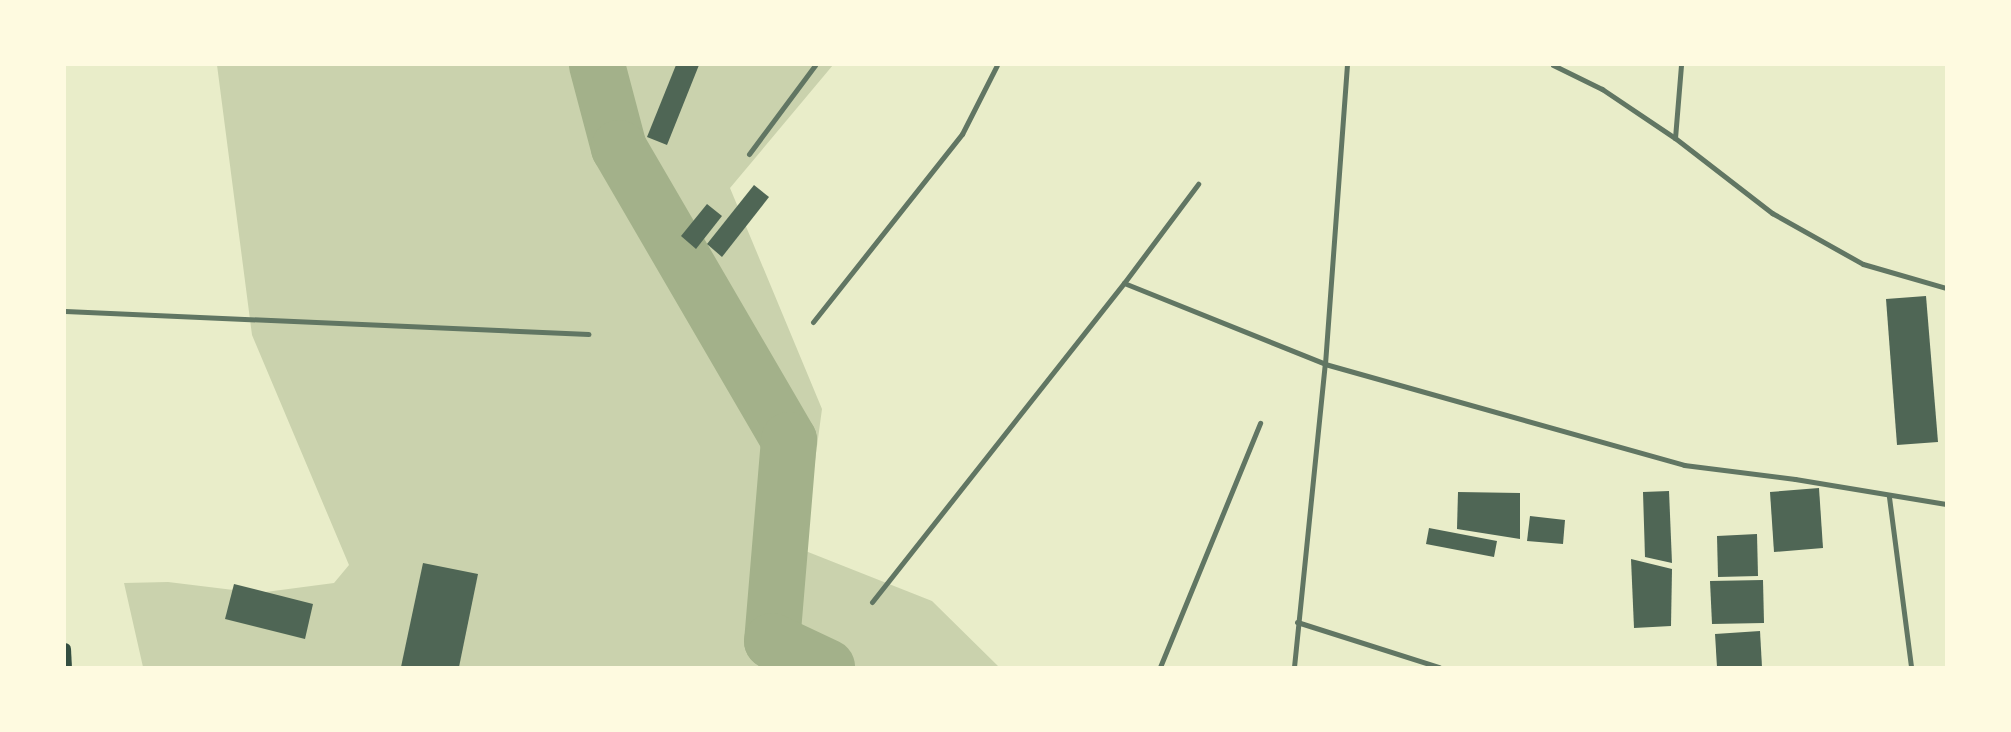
<!DOCTYPE html>
<html>
<head>
<meta charset="utf-8">
<style>
  body { margin:0 }
  #map { position:relative; width:2011px; height:732px; overflow:hidden; background:#e9edc9; font-family:Roboto,sans-serif }
  div>[style] { position:absolute }
  [style*='--x'] { left:calc(var(--x)*1px); top:calc(var(--y)*1px); width:calc(var(--w)*1px); rotate:calc(var(--a)*1deg) }
  .green>* { inset:0; background:#cad2ad }
  .river>* { height:56px; margin:-28px; padding:0 28px; transform-origin:28px; border-radius:28px; background:#a3b18a }
  .building>* { inset:0; background:#4f6655 }
  .minor>* { height:5px; margin:-2.5px; padding:0 2.5px; transform-origin:2.5px; border-radius:2.5px; background:#617663 }
  .primary>* { height:12px; margin:-6px; padding:0 6px; transform-origin:6px; border-radius:6px; background:#344e41 }
  span { translate:-50% -50%; white-space:nowrap; text-align:center; line-height:1.15; -webkit-text-stroke:5px #fefae0; paint-order:stroke }
  .frame { position:absolute; inset:0; border:66px solid #fefae0; pointer-events:none }
</style>
</head>
<body>
<div id="map">
  <div class="green">
    <div style="clip-path:polygon(217px 65px,833px 65px,730px 188px,822px 409px,803px 550px,932px 601px,999px 667px,143px 667px,124px 583px,168px 582px,258px 593px,334px 583px,349px 565px,252px 335px)"></div>
  </div>
  <div class="river">
    <div style="--x:597;--y:65;--w:86;--a:75.2"></div>
    <div style="--x:619;--y:148;--w:338;--a:59.8"></div>
    <div style="--x:789;--y:440;--w:202;--a:94.8"></div>
    <div style="--x:772;--y:641;--w:61;--a:25.3"></div>
  </div>
  <div class="building">
    <div style="clip-path:polygon(676px 65px,699px 65px,667px 145px,647px 137px)"></div>
    <div style="clip-path:polygon(754px 185px,769px 197px,722px 257px,707px 244px)"></div>
    <div style="clip-path:polygon(707px 204px,722px 216px,696px 249px,681px 236px)"></div>
    <div style="clip-path:polygon(1926px 296px,1938px 442px,1897px 445px,1886px 299px)"></div>
    <div style="clip-path:polygon(1819px 488px,1823px 548px,1774px 552px,1770px 492px)"></div>
    <div style="clip-path:polygon(1669px 491px,1672px 563px,1645px 557px,1643px 492px)"></div>
    <div style="clip-path:polygon(1458px 492px,1520px 493px,1520px 539px,1457px 529px)"></div>
    <div style="clip-path:polygon(1530px 516px,1565px 520px,1563px 544px,1527px 541px)"></div>
    <div style="clip-path:polygon(1429px 528px,1497px 541px,1494px 557px,1426px 544px)"></div>
    <div style="clip-path:polygon(1757px 534px,1758px 576px,1718px 577px,1717px 536px)"></div>
    <div style="clip-path:polygon(1631px 559px,1672px 569px,1671px 626px,1634px 628px)"></div>
    <div style="clip-path:polygon(423px 563px,478px 574px,459px 667px,401px 667px)"></div>
    <div style="clip-path:polygon(1763px 580px,1764px 623px,1712px 624px,1710px 581px)"></div>
    <div style="clip-path:polygon(234px 584px,313px 604px,305px 639px,225px 619px)"></div>
    <div style="clip-path:polygon(1760px 631px,1762px 667px,1717px 667px,1715px 634px)"></div>
  </div>
  <div class="minor">
    <div style="--x:1553;--y:65;--w:55;--a:26.1"></div>
    <div style="--x:1602;--y:89;--w:88;--a:33.9"></div>
    <div style="--x:1675;--y:138;--w:123;--a:37.7"></div>
    <div style="--x:1772;--y:213;--w:104;--a:29.3"></div>
    <div style="--x:1863;--y:264;--w:86;--a:16.1"></div>
    <div style="--x:1675;--y:138;--w:73;--a:-85.3"></div>
    <div style="--x:749;--y:154;--w:111;--a:-53.4"></div>
    <div style="--x:1124;--y:283;--w:124;--a:-53.2"></div>
    <div style="--x:65;--y:311;--w:524;--a:2.52"></div>
    <div style="--x:813;--y:322;--w:240;--a:-51.6"></div>
    <div style="--x:962;--y:134;--w:77;--a:-63.1"></div>
    <div style="--x:1889;--y:497;--w:171;--a:82.6"></div>
    <div style="--x:872;--y:602;--w:407;--a:-51.7"></div>
    <div style="--x:1124;--y:283;--w:217;--a:21.9"></div>
    <div style="--x:1325;--y:364;--w:373;--a:15.7"></div>
    <div style="--x:1684;--y:465;--w:112;--a:7.2"></div>
    <div style="--x:1795;--y:479;--w:153;--a:9.4"></div>
    <div style="--x:1297;--y:622;--w:149;--a:17.6"></div>
    <div style="--x:1160;--y:667;--w:264;--a:-67.7"></div>
    <div style="--x:1294;--y:667;--w:305;--a:-84.2"></div>
    <div style="--x:1325;--y:364;--w:300;--a:-85.8"></div>
  </div>
  <div class="primary">
    <div style="--x:65;--y:649;--w:18;--a:87"></div>
  </div>
  <div class="frame"></div>
</div>
</body>
</html>
